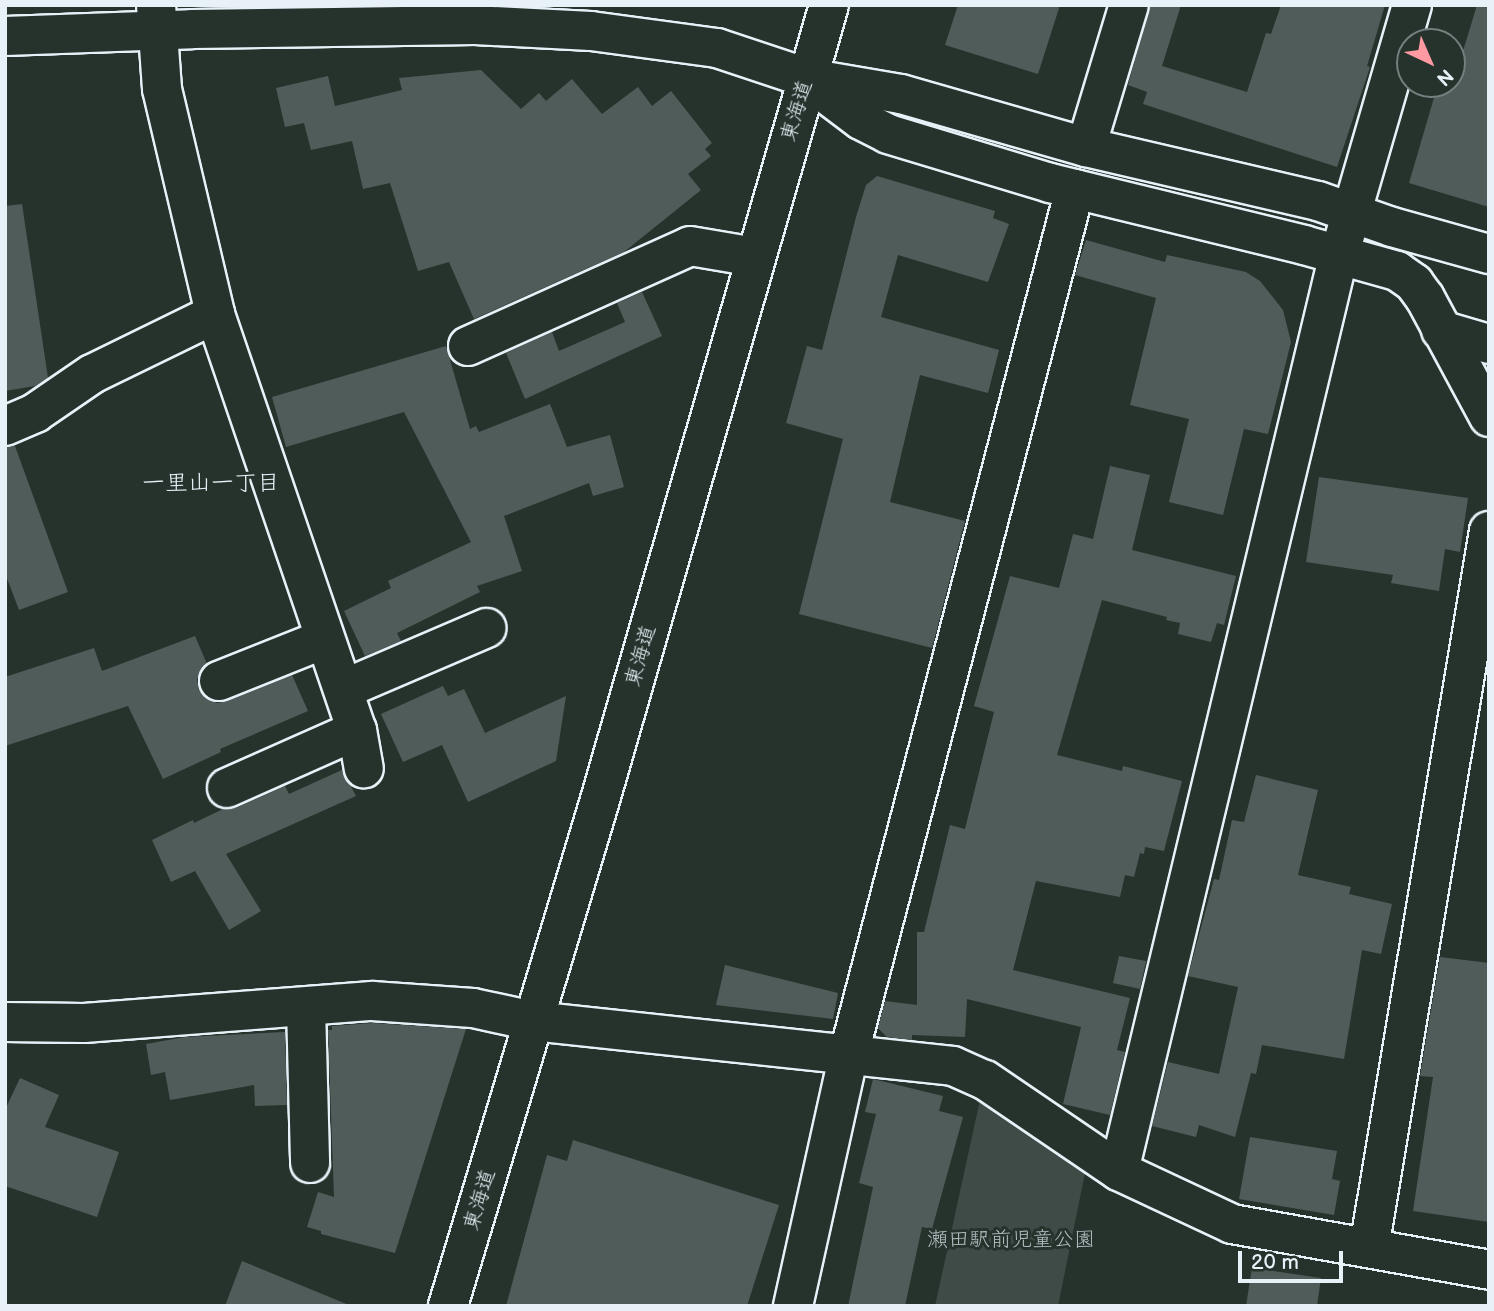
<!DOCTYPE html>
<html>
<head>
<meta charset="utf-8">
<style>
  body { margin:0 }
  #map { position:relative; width:1494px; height:1311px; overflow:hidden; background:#26332d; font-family:"Balsamiq Sans","Klee One",sans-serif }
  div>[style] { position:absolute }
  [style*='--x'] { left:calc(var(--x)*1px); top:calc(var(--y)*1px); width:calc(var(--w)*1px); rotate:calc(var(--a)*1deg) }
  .green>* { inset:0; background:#3e4b47 }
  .building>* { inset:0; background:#505c59 }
  .roads { filter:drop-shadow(2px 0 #e8f1f8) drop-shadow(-2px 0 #e8f1f8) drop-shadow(0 2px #e8f1f8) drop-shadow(0 -2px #e8f1f8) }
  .street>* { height:38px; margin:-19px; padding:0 19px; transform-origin:19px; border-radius:19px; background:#26332d }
  .secondary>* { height:38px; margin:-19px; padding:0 19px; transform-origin:19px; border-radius:19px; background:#26332d }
  .highway>* { height:38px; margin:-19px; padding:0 19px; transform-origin:19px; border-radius:19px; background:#26332d }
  span { translate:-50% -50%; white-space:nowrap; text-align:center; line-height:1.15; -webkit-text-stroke:6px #26332d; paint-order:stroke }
  .street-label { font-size:21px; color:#e8f1f8 }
  .park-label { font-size:21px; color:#b5bfc3 }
  .neighbourhood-label { font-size:23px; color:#e8f1f8 }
  .frame { position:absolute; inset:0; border:7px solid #e8f1f8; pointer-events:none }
  .north { position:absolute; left:1396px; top:28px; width:70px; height:70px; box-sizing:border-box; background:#26332d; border:2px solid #747f7e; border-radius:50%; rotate:136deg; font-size:19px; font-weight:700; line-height:28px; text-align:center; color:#e8f1f8 }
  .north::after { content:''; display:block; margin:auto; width:24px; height:32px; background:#ff9aa2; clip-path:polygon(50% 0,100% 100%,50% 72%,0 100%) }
  .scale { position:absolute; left:1238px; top:1251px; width:105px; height:32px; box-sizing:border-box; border:4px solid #e8f1f8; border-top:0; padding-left:9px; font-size:21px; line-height:24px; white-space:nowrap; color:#e8f1f8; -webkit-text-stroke:5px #26332d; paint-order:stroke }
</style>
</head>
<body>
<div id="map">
  <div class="green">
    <div style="clip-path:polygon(980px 1100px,1085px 1173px,1058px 1306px,935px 1306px)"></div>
  </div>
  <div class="building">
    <div style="clip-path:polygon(958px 5px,1060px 5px,1038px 74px,945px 45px)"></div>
    <div style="clip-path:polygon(1150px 5px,1181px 5px,1162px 66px,1247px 92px,1266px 33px,1271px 34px,1281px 5px,1385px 5px,1367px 66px,1370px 67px,1337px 167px,1143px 104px,1147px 92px,1128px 85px)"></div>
    <div style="clip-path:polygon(1477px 5px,1489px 5px,1489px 207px,1409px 183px,1438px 84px,1453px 84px)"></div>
    <div style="clip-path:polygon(481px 70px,521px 109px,539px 93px,546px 101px,572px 79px,602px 114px,638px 87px,652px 106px,671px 91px,712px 143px,705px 149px,711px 156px,688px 174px,701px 190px,624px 252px,474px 319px,449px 262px,418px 271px,390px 183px,363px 189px,352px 141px,311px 150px,304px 123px,285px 127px,276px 88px,328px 76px,335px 106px,402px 90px,399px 78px)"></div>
    <div style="clip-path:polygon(877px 176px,995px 211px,993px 218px,1009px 224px,988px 282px,898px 255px,881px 317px,999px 350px,988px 393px,920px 375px,890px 502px,965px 521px,932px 648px,799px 614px,843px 439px,786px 423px,807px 346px,822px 350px,856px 217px,866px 185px)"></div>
    <div style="clip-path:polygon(22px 204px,48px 378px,35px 386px,5px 391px,5px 206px)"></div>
    <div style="clip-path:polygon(1086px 240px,1165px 262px,1167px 255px,1246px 272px,1260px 281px,1283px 310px,1291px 342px,1268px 434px,1244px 429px,1223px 515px,1169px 502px,1189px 419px,1130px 405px,1156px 298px,1075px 275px)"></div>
    <div style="clip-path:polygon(642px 292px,662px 336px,525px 399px,506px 353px,552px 332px,559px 351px,625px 322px,617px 303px)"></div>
    <div style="clip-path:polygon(446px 346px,470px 429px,476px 426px,479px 432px,550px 404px,567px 447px,610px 435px,624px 487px,593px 496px,589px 483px,504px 516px,522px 571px,477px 586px,480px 592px,397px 633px,401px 641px,365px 656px,344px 611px,391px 588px,388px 581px,471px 542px,404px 412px,286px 447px,272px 397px)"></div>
    <div style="clip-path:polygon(15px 446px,68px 592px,19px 610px,5px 573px,5px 447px)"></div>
    <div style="clip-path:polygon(1110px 466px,1150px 475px,1132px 550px,1236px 576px,1224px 625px,1217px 623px,1211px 642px,1178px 634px,1180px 623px,1166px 620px,1167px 617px,1102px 600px,1057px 755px,1122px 771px,1123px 766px,1182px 781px,1164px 851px,1145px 847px,1144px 854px,1140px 853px,1134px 877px,1125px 875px,1120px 897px,1036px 881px,1013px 970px,1130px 998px,1117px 1050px,1125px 1052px,1110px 1115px,1063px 1104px,1081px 1027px,967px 999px,965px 1037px,912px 1035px,912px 1040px,887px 1037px,878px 1028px,885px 1001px,917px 1005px,917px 932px,924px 932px,950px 825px,965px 829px,994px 712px,974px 706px,1010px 576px,1059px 588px,1073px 534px,1093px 539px)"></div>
    <div style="clip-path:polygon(1319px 477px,1468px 498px,1460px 552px,1445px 549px,1439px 591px,1391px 583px,1393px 575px,1306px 562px)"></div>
    <div style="clip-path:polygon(195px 636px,207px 664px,197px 679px,199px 690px,206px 699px,217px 703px,227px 701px,292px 675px,308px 711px,220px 749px,221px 752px,163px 779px,128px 706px,5px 746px,5px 677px,94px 648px,102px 671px)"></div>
    <div style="clip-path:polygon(443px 686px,448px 696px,464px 689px,485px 733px,566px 696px,556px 761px,468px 802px,442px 745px,403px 762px,381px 714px)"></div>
    <div style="clip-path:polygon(342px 770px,356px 796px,226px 854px,261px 911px,229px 930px,195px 871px,171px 882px,152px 840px,193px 820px,194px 823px,223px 809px,236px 808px,285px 786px,289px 794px)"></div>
    <div style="clip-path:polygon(1256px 775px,1318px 790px,1298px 875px,1351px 887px,1349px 894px,1392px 904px,1381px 954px,1362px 950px,1344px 1059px,1262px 1045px,1256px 1074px,1251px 1073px,1235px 1137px,1199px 1125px,1196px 1137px,1152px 1126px,1168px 1062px,1219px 1074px,1238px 987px,1188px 976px,1214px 879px,1219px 880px,1232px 820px,1244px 822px)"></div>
    <div style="clip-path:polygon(1119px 956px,1146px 961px,1140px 989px,1113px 983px)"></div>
    <div style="clip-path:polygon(1440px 957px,1489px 963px,1489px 1222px,1413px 1211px,1433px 1077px,1420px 1076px)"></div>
    <div style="clip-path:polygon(725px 965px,838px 993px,833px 1019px,716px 1005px)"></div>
    <div style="clip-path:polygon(372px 1023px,466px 1029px,395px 1253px,321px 1234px,321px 1231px,307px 1227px,318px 1192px,334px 1197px,328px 1030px,332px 1030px,332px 1026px)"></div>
    <div style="clip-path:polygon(285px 1032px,287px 1105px,255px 1106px,254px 1085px,170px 1100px,165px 1072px,151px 1075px,146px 1044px,185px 1037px)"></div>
    <div style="clip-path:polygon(20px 1078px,59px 1095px,45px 1127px,119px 1152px,97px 1217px,5px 1186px,5px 1110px)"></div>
    <div style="clip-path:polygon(873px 1079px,943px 1096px,939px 1111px,963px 1117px,932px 1229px,922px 1227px,905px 1306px,848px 1306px,873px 1187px,859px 1183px,876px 1114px,865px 1112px)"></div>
    <div style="clip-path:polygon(1250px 1137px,1337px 1151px,1332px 1179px,1340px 1181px,1334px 1215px,1239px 1199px)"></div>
    <div style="clip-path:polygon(573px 1140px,779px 1205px,747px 1306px,506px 1306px,547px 1155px,567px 1161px)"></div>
    <div style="clip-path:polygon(242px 1261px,349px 1305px,349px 1306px,225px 1306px)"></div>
    <div style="clip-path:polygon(1252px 1268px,1321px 1278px,1317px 1306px,1246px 1306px)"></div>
  </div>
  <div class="roads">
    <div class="street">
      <div style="--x:156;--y:5;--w:84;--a:85.9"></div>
      <div style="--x:162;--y:89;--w:231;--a:76.7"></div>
      <div style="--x:215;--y:314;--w:440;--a:71.2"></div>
      <div style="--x:357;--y:730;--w:39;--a:80"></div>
      <div style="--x:1086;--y:147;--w:148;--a:-73.2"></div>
      <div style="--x:1441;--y:330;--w:50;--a:16.3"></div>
      <div style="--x:468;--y:346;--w:243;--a:-24.2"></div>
      <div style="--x:690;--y:246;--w:66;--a:9.6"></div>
      <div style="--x:5;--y:426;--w:33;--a:-23"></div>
      <div style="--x:35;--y:413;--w:69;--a:-34.4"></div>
      <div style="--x:92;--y:374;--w:137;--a:-26"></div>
      <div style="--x:219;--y:681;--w:113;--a:-21.8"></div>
      <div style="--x:344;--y:689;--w:155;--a:-23.2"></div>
      <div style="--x:227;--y:788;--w:142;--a:-24"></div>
      <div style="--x:306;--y:1007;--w:156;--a:88.5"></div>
      <div style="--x:5;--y:1022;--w:79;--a:0.7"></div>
      <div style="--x:84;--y:1023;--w:289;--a:-4.4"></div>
      <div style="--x:372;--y:1001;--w:101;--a:4"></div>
      <div style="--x:473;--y:1008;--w:61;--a:12.2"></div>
      <div style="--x:533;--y:1021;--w:422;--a:6.1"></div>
      <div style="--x:953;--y:1066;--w:35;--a:24"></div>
      <div style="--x:985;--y:1080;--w:162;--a:34.2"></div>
      <div style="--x:1119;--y:1171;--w:125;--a:25.1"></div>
      <div style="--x:1232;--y:1224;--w:261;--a:10.1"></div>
      <div style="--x:1119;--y:1171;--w:943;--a:-76.51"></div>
      <div style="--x:1369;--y:1248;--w:727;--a:-80.5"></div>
      <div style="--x:793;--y:1306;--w:259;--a:-77.5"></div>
      <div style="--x:849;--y:1053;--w:893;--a:-75.34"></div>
    </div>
    <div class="secondary">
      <div style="--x:5;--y:36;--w:187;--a:-2.1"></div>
      <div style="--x:192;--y:29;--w:283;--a:-0.8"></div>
      <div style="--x:475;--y:25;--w:116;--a:3"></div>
      <div style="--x:591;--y:31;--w:127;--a:7.7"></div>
      <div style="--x:717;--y:48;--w:95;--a:18.4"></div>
      <div style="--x:807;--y:78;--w:95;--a:9.7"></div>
      <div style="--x:901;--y:94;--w:192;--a:16"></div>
      <div style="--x:1086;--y:147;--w:238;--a:13.1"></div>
      <div style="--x:1318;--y:201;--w:78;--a:19.4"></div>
      <div style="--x:1392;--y:227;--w:101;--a:15.6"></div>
      <div style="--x:808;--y:80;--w:66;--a:37"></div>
      <div style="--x:861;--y:120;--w:30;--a:27"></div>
      <div style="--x:888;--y:134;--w:169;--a:16.8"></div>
      <div style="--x:1050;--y:183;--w:261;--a:13.7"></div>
      <div style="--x:1304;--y:245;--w:97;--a:15.6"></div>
      <div style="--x:1397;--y:271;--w:21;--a:35"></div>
      <div style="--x:1414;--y:283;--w:19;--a:54"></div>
      <div style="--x:1425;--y:298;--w:135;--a:61.7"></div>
      <div style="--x:1344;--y:239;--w:244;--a:-73.8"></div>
    </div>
    <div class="highway">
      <div style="--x:448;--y:1306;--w:528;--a:-73.28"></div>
      <div style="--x:600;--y:800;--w:827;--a:-73.93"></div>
    </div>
  </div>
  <div class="street-label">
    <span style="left:797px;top:111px;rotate:-73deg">東海道</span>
    <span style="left:641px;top:656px;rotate:-74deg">東海道</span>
    <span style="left:480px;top:1200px;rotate:-73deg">東海道</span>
  </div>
  <div class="park-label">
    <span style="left:1011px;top:1240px">瀬田駅前児童公園</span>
  </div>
  <div class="neighbourhood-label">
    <span style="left:211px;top:483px">一里山一丁目</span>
  </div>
  <div class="frame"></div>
  <div class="north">N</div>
  <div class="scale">20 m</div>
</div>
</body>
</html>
